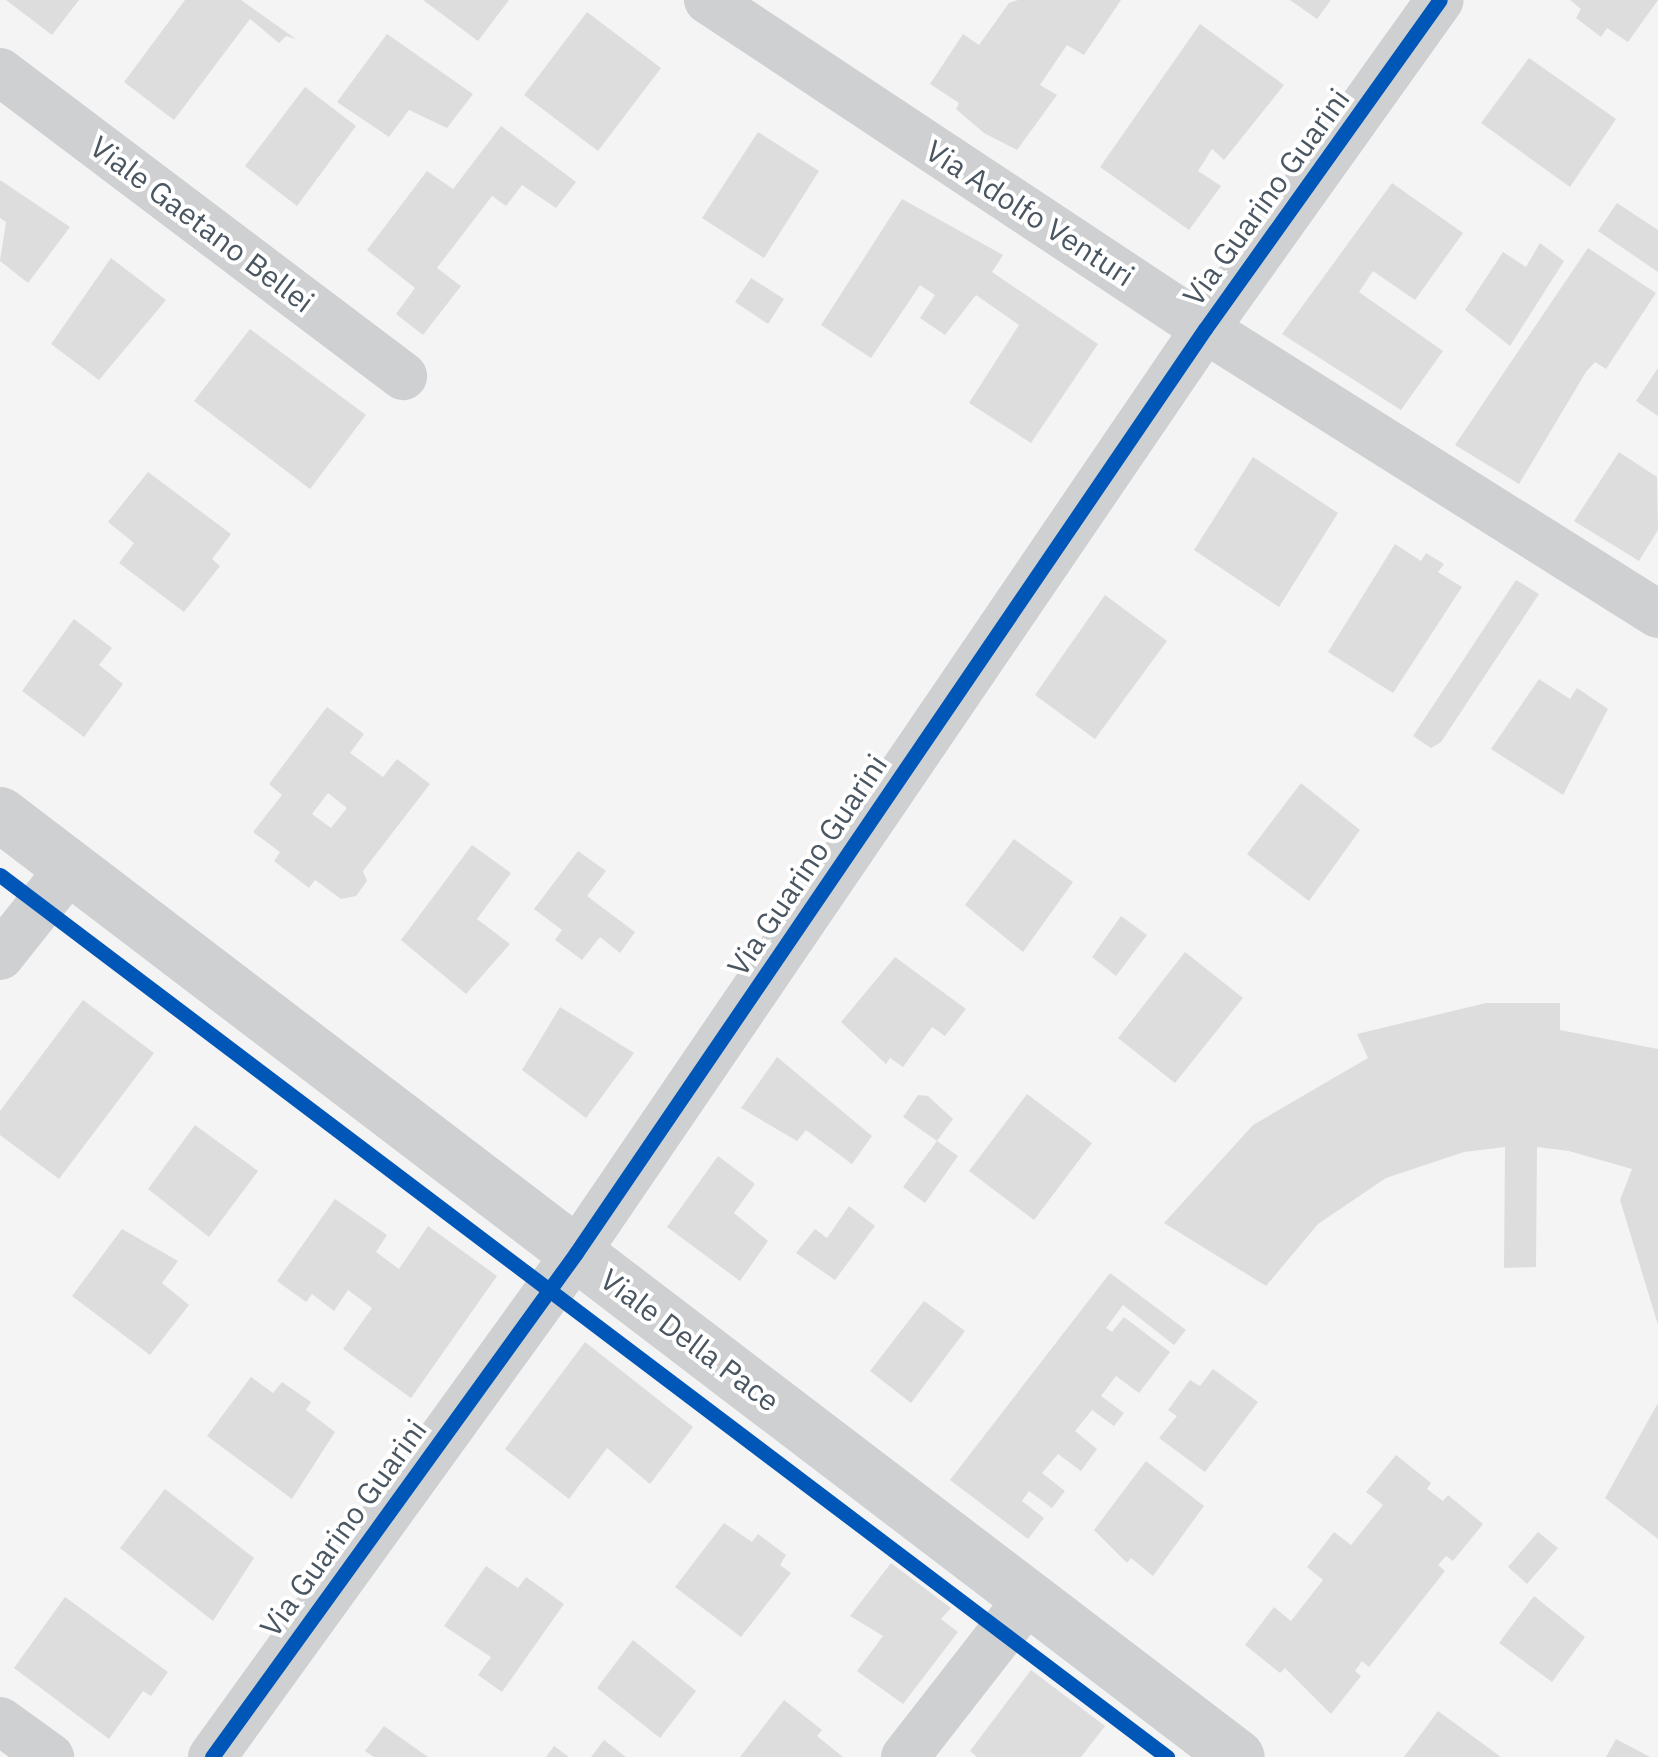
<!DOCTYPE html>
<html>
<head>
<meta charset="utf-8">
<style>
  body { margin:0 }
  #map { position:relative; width:1658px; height:1757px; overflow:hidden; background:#f4f4f4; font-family:"IBM Plex Sans",sans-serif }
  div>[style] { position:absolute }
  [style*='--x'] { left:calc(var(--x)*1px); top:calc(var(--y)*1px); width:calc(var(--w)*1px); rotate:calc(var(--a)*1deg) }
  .building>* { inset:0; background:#ddddde }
  .minor>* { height:48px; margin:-24px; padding:0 24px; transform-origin:24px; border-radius:24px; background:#ced0d2 }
  .tertiary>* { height:55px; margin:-27.5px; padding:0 27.5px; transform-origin:27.5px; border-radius:27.5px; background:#ced0d2 }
  .cycleway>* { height:15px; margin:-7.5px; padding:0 7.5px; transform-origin:7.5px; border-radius:7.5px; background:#0057b8 }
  span { translate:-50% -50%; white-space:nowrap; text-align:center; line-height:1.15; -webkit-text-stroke:8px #fff; paint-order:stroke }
  .street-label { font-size:30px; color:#4a5661 }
</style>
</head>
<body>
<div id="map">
  <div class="building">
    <div style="clip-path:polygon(6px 0,79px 0,52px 35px)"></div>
    <div style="clip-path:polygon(185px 0,241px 0,296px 39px,286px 36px,279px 43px,250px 19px,174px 120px,124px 82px)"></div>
    <div style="clip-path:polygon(423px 0,509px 0,478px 41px)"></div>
    <div style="clip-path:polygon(1018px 0,1121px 0,1084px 55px,1067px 45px,1040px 85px,1057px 95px,1017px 150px,984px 133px,956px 109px,959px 103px,930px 84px,963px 34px,979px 45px,1009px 3px)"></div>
    <div style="clip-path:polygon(1290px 0,1331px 0,1317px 19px)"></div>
    <div style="clip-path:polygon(1570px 0,1658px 0,1628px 42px,1607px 28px,1601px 37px,1576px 18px,1581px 9px)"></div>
    <div style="clip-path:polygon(587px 12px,661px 68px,598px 151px,524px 95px)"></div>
    <div style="clip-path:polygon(1200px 24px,1284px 85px,1224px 160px,1212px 149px,1198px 171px,1221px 186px,1189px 230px,1100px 167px)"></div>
    <div style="clip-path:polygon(387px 34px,473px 94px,447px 128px,409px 110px,389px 137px,337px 102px)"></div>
    <div style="clip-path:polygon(1529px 58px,1616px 119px,1570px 187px,1481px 123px)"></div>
    <div style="clip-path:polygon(305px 87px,356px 126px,297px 206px,245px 166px)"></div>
    <div style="clip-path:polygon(501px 126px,576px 182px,556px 208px,522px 185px,506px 206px,492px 196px,437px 268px,461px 286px,423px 335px,396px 314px,415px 288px,367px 250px,427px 171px,453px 189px)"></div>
    <div style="clip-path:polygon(758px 132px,819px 171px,764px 258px,702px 218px)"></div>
    <div style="clip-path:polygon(0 180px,70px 227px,28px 283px,0 261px,6px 222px,0 218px)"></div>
    <div style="clip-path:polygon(1392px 183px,1463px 233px,1415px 300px,1373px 271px,1359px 292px,1443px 351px,1401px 410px,1282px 334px)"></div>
    <div style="clip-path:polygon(902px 199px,1003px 255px,992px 272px,1098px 344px,1031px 443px,969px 403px,1019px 325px,976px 295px,945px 335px,920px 318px,935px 295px,920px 285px,871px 358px,821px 325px)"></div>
    <div style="clip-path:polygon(1617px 203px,1658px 230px,1658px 272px,1598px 231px)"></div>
    <div style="clip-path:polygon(1540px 243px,1564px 261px,1510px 346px,1465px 310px,1503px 252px,1526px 267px)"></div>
    <div style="clip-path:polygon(1588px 248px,1656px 293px,1606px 369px,1595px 362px,1586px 372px,1519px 484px,1455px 445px)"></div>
    <div style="clip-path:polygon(111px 258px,166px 300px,99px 380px,51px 344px)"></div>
    <div style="clip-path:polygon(751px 278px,784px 299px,768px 324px,735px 302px)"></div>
    <div style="clip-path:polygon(250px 329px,366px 415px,310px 489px,194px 401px)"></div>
    <div style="clip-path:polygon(1658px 368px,1658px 416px,1636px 401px)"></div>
    <div style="clip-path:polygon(1619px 452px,1657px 477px,1658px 530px,1639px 561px,1574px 521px)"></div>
    <div style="clip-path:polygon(1253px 457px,1338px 513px,1279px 607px,1194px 550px)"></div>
    <div style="clip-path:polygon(148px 472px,231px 534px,212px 559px,220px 566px,184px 612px,119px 563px,134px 543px,108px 522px)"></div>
    <div style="clip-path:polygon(1395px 544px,1421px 561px,1426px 553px,1444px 564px,1438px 572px,1462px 587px,1393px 693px,1328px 652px)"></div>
    <div style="clip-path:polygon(1516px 580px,1539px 594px,1441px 742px,1431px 748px,1413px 736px)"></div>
    <div style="clip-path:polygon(1105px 595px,1167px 641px,1095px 739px,1035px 695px)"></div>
    <div style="clip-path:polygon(74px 619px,112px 648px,99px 665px,123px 684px,84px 737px,22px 691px)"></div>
    <div style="clip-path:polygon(1539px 679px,1570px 699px,1577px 688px,1608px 709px,1563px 795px,1491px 749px)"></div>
    <div style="clip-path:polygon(evenodd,327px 707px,364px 734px,350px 753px,383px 777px,397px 759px,430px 784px,363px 871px,367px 881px,356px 896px,341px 899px,315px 880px,309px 888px,274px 861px,280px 852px,253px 832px,282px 795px,269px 784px,327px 707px,328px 793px,347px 808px,331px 828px,312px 814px,328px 793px)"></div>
    <div style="clip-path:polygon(1301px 783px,1360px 830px,1309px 901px,1247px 854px)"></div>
    <div style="clip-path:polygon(1014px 839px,1073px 882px,1023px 952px,965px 905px)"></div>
    <div style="clip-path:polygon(472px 845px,511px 873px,477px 919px,510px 944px,466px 994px,401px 940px)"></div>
    <div style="clip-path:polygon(578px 851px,606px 871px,587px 896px,635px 932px,620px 953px,600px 937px,582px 960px,555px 940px,562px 930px,534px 909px)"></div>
    <div style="clip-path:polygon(1121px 916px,1147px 935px,1116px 976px,1092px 957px)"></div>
    <div style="clip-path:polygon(1185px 952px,1243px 998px,1175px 1083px,1118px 1038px)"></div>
    <div style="clip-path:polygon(895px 957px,966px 1009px,945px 1036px,932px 1027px,903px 1067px,890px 1058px,886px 1064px,841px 1022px)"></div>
    <div style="clip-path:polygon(83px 1000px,154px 1053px,59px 1179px,0 1135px,0 1111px)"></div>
    <div style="clip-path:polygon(1486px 1003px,1560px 1003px,1560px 1030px,1658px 1049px,1658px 1325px,1620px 1200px,1632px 1169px,1569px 1151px,1537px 1147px,1536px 1267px,1504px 1268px,1505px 1147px,1464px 1152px,1386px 1178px,1318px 1224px,1266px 1286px,1164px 1223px,1253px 1125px,1368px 1058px,1357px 1034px)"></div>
    <div style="clip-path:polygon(560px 1007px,634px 1053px,586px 1118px,522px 1070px)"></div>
    <div style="clip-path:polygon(777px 1057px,872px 1136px,852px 1164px,806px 1130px,797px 1141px,741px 1108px)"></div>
    <div style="clip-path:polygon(1027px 1094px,1092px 1143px,1034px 1220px,969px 1171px)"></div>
    <div style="clip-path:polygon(918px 1095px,928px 1096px,953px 1119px,937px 1141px,903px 1117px)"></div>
    <div style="clip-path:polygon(195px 1125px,258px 1171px,209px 1237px,148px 1189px)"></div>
    <div style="clip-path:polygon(937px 1141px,958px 1156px,925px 1203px,903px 1187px)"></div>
    <div style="clip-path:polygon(718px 1156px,755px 1184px,734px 1213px,768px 1241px,740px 1281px,667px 1227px)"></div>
    <div style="clip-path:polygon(335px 1199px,387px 1235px,376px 1252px,399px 1269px,428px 1226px,497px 1276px,411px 1398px,343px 1349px,372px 1308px,348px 1290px,334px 1311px,312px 1294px,306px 1302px,277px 1281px)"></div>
    <div style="clip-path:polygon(849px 1206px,875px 1226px,835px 1280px,796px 1253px,815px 1229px,827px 1238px)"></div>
    <div style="clip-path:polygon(122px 1229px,178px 1261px,162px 1283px,189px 1305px,150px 1355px,72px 1296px)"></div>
    <div style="clip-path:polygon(1110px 1273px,1186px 1330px,1174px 1345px,1123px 1305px,1106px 1328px,1112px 1332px,1124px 1317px,1170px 1352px,1139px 1393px,1116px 1376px,1101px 1396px,1124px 1413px,1114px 1426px,1092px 1410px,1075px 1431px,1097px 1449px,1081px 1471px,1058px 1454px,1042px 1473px,1065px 1491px,1052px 1508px,1029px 1491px,1022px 1501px,1044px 1518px,1028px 1539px,950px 1480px)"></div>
    <div style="clip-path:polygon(924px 1301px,965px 1331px,911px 1403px,870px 1371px)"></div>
    <div style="clip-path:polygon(585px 1342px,693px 1427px,650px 1484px,607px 1448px,569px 1499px,505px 1449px)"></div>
    <div style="clip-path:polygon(1213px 1369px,1258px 1402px,1205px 1472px,1159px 1438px,1177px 1416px,1168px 1410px,1190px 1380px,1200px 1386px)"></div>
    <div style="clip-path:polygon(251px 1377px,273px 1393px,282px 1382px,311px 1402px,306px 1410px,335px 1432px,292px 1499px,207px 1436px)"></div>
    <div style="clip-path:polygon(1658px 1403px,1658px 1539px,1605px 1498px)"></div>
    <div style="clip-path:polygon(1396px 1455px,1431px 1483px,1427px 1489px,1443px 1501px,1448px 1495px,1483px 1524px,1453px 1561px,1446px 1556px,1438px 1565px,1445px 1571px,1369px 1667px,1362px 1661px,1355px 1671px,1361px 1676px,1331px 1714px,1285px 1668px,1280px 1673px,1245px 1645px,1274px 1607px,1291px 1621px,1323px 1580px,1307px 1567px,1334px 1532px,1351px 1545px,1383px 1505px,1366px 1492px)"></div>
    <div style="clip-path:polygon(1146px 1461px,1204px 1506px,1153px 1576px,1131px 1558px,1127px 1563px,1094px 1530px)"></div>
    <div style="clip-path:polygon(165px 1489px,254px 1558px,213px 1621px,120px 1548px)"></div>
    <div style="clip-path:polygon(724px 1523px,752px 1542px,758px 1534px,786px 1555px,780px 1565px,791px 1573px,741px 1637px,675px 1587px)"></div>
    <div style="clip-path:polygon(1538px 1532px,1558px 1548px,1527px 1584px,1508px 1567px)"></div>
    <div style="clip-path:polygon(891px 1563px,951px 1608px,941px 1619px,958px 1632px,903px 1704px,857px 1671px,883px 1636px,850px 1616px)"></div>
    <div style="clip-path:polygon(486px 1566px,518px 1588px,526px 1577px,564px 1604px,502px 1692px,478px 1675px,491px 1657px,444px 1626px)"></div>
    <div style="clip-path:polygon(1534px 1596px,1585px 1637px,1552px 1682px,1499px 1643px)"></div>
    <div style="clip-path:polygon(65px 1597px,168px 1672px,151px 1696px,143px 1691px,109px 1739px,14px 1668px)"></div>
    <div style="clip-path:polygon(633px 1640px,696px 1691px,660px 1738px,597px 1688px)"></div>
    <div style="clip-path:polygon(1031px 1670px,1105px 1726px,1081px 1757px,977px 1757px,970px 1751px)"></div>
    <div style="clip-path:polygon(784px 1700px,822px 1730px,817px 1736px,843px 1757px,740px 1757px)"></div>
    <div style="clip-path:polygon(1438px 1711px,1501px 1757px,1404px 1757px)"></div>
    <div style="clip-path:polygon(384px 1726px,428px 1757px,374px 1757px,365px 1751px)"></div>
    <div style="clip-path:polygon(1616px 1739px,1650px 1757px,1606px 1757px)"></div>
    <div style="clip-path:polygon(604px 1740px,626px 1757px,591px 1757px)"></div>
    <div style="clip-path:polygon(554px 1746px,569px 1757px,546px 1757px)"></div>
  </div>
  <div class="minor">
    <div style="--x:708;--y:0;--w:596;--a:33.5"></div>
    <div style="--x:1205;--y:329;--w:535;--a:32.18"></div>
    <div style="--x:0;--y:72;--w:505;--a:37.03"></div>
    <div style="--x:0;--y:956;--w:112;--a:-51.5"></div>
    <div style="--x:0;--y:1721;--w:62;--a:35.8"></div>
    <div style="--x:212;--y:1757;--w:622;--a:-54.16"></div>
    <div style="--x:576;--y:1253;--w:1118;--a:-55.76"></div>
    <div style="--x:1205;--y:329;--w:404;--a:-54.5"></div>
    <div style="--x:905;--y:1757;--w:200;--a:-52.1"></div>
  </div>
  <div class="tertiary">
    <div style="--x:0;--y:814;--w:1555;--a:37.32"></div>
  </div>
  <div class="cycleway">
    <div style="--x:0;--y:875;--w:1463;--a:37.08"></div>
    <div style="--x:212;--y:1757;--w:622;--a:-54.16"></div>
    <div style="--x:576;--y:1253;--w:1118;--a:-55.76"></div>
    <div style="--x:1205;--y:329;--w:404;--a:-54.5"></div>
  </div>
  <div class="street-label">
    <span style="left:1266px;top:197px;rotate:-54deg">Via Guarino Guarini</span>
    <span style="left:1030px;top:213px;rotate:33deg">Via Adolfo Venturi</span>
    <span style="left:202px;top:224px;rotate:37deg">Viale Gaetano Bellei</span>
    <span style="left:807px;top:865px;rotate:-56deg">Via Guarino Guarini</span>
    <span style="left:690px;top:1340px;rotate:37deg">Viale Della Pace</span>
    <span style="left:343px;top:1528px;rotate:-54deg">Via Guarino Guarini</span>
  </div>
</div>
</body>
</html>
